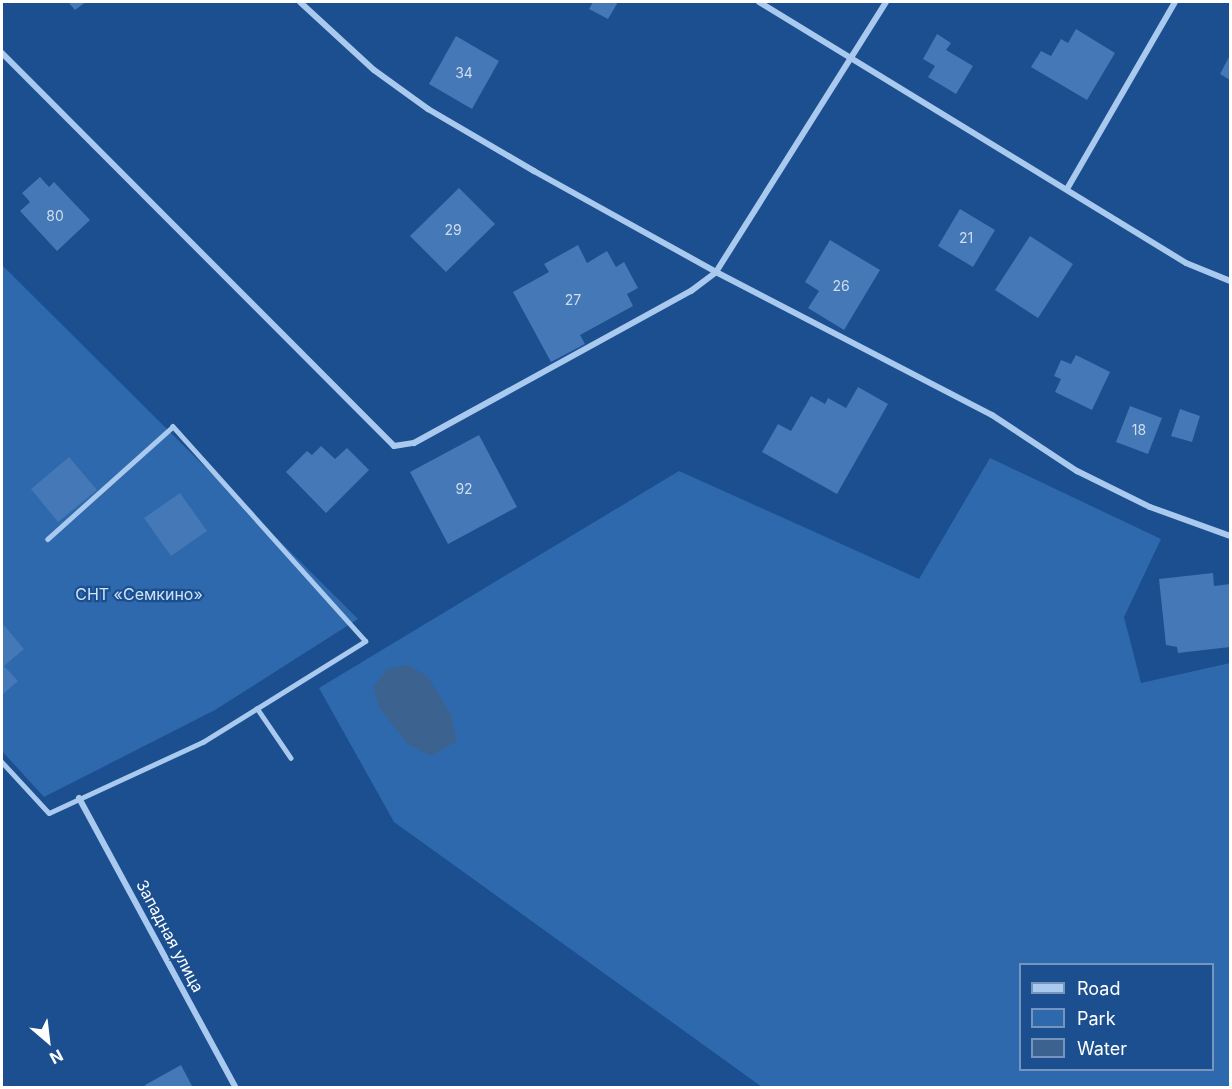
<!DOCTYPE html>
<html>
<head>
<meta charset="utf-8">
<style>
  body { margin:0 }
  #map { position:relative; width:1232px; height:1089px; overflow:hidden; background:#1b4f8f; font-family:Inter,sans-serif }
  div>[style] { position:absolute }
  [style*='--x'] { left:calc(var(--x)*1px); top:calc(var(--y)*1px); width:calc(var(--w)*1px); rotate:calc(var(--a)*1deg) }
  .green>* { inset:0; background:#2e69ad }
  .water>* { inset:0; background:#3c6290 }
  .building>* { inset:0; background:#4478b7 }
  .service>* { height:4.5px; margin:-2.25px; padding:0 2.25px; transform-origin:2.25px; border-radius:2.25px; background:#a9c9ee }
  .minor>* { height:6px; margin:-3px; padding:0 3px; transform-origin:3px; border-radius:3px; background:#a9c9ee }
  span { translate:-50% -50%; white-space:nowrap; text-align:center; line-height:1.15; -webkit-text-stroke:4.5px #1b4f8f; paint-order:stroke }
  .number-label { font-size:14px; color:#d0dded }
  .number-label span { -webkit-text-stroke-width:0 }
  .park-label { font-size:16px; color:#cfe3fa }
  .street-label { font-size:16px; color:#fff }
  .frame { position:absolute; inset:0; border:3px solid #fff; pointer-events:none }
  .legend { position:absolute; left:1019px; top:963px; width:195px; height:108px; box-sizing:border-box; background:#1b4f8f; border:2px solid #7695bc; margin:0; padding:8px 10px; list-style:none; font-size:18px; color:#fff }
  .legend li { display:flex; align-items:center; gap:12px; height:30px }
  .legend b { width:30px; border:2px solid #7695bc }
  .north { position:absolute; left:18px; top:1011px; width:60px; height:60px; -webkit-text-stroke:4px #1b4f8f; paint-order:stroke; rotate:152deg; font-size:16px; font-weight:700; line-height:24px; text-align:center; color:#fff }
  .north::after { content:''; display:block; margin:auto; width:21px; height:27px; background:#fff; clip-path:polygon(50% 0,100% 100%,50% 72%,0 100%) }
</style>
</head>
<body>
<div id="map">
  <div class="green">
    <div style="clip-path:polygon(2px 265px,358px 619px,215px 710px,44px 797px,2px 751px)"></div>
    <div style="clip-path:polygon(evenodd,990px 458px,1161px 539px,1124px 617px,1141px 683px,1230px 663px,1230px 1087px,762px 1087px,394px 822px,319px 688px,679px 471px,919px 579px,990px 458px,1020px 964px,1212px 964px,1212px 1070px,1020px 1070px,1020px 964px)"></div>
  </div>
  <div class="water">
    <div style="clip-path:polygon(408px 665px,427px 676px,451px 714px,457px 741px,431px 756px,408px 744px,380px 709px,373px 688px,387px 669px)"></div>
  </div>
  <div class="building">
    <div style="clip-path:polygon(68px 2px,86px 2px,75px 10px)"></div>
    <div style="clip-path:polygon(593px 2px,618px 2px,608px 19px,589px 9px)"></div>
    <div style="clip-path:polygon(1076px 29px,1115px 53px,1087px 100px,1031px 67px,1041px 51px,1051px 56px,1061px 39px,1068px 43px)"></div>
    <div style="clip-path:polygon(937px 34px,951px 43px,946px 50px,973px 66px,956px 94px,928px 77px,935px 66px,923px 59px)"></div>
    <div style="clip-path:polygon(456px 36px,499px 61px,472px 109px,429px 84px)"></div>
    <div style="clip-path:polygon(1230px 55px,1230px 80px,1220px 74px)"></div>
    <div style="clip-path:polygon(40px 177px,49px 187px,54px 182px,90px 220px,57px 251px,20px 211px,30px 202px,22px 193px)"></div>
    <div style="clip-path:polygon(459px 188px,495px 224px,446px 272px,410px 236px)"></div>
    <div style="clip-path:polygon(960px 209px,995px 230px,973px 267px,938px 246px)"></div>
    <div style="clip-path:polygon(1030px 236px,1073px 264px,1038px 318px,995px 290px)"></div>
    <div style="clip-path:polygon(830px 240px,880px 270px,844px 330px,808px 308px,819px 291px,805px 282px)"></div>
    <div style="clip-path:polygon(578px 245px,587px 263px,607px 251px,616px 267px,624px 262px,638px 288px,627px 294px,633px 306px,580px 335px,585px 344px,551px 362px,513px 292px,549px 272px,544px 264px)"></div>
    <div style="clip-path:polygon(1076px 355px,1110px 372px,1092px 410px,1055px 392px,1061px 379px,1054px 376px,1061px 360px,1071px 364px)"></div>
    <div style="clip-path:polygon(858px 387px,888px 404px,837px 494px,762px 452px,778px 424px,791px 431px,811px 396px,825px 404px,828px 398px,846px 408px)"></div>
    <div style="clip-path:polygon(1130px 406px,1162px 418px,1148px 454px,1116px 442px)"></div>
    <div style="clip-path:polygon(1180px 409px,1200px 416px,1192px 442px,1171px 436px)"></div>
    <div style="clip-path:polygon(479px 435px,517px 507px,448px 544px,410px 472px)"></div>
    <div style="clip-path:polygon(321px 446px,335px 459px,347px 448px,369px 470px,326px 513px,286px 472px,307px 451px,312px 455px)"></div>
    <div style="clip-path:polygon(69px 457px,97px 490px,58px 522px,31px 489px)"></div>
    <div style="clip-path:polygon(180px 493px,207px 531px,171px 556px,144px 518px)"></div>
    <div style="clip-path:polygon(1213px 573px,1214px 586px,1230px 584px,1230px 647px,1178px 653px,1177px 647px,1166px 645px,1159px 579px)"></div>
    <div style="clip-path:polygon(2px 623px,24px 649px,4px 666px,18px 681px,2px 695px)"></div>
    <div style="clip-path:polygon(181px 1065px,193px 1088px,146px 1088px,145px 1085px)"></div>
  </div>
  <div class="service">
    <div style="--x:257;--y:708;--w:60;--a:55.8"></div>
    <div style="--x:2;--y:762;--w:69;--a:47.3"></div>
    <div style="--x:49;--y:813;--w:170;--a:-24.8"></div>
    <div style="--x:203;--y:742;--w:191;--a:-31.9"></div>
    <div style="--x:365;--y:641;--w:288;--a:-131.9"></div>
    <div style="--x:173;--y:427;--w:168;--a:138.1"></div>
  </div>
  <div class="minor">
    <div style="--x:300;--y:2;--w:100;--a:42.6"></div>
    <div style="--x:374;--y:70;--w:67;--a:35.8"></div>
    <div style="--x:428;--y:109;--w:123;--a:30.3"></div>
    <div style="--x:534;--y:171;--w:208;--a:29"></div>
    <div style="--x:716;--y:272;--w:311;--a:27.4"></div>
    <div style="--x:992;--y:415;--w:102;--a:33.4"></div>
    <div style="--x:1077;--y:471;--w:81;--a:26.3"></div>
    <div style="--x:1150;--y:507;--w:85;--a:19.9"></div>
    <div style="--x:759;--y:2;--w:500;--a:31.43"></div>
    <div style="--x:1186;--y:263;--w:48;--a:22.2"></div>
    <div style="--x:2;--y:53;--w:555;--a:45.07"></div>
    <div style="--x:394;--y:446;--w:20;--a:-9"></div>
    <div style="--x:414;--y:443;--w:316;--a:-28.8"></div>
    <div style="--x:691;--y:291;--w:31;--a:-37"></div>
    <div style="--x:716;--y:272;--w:319;--a:-57.8"></div>
    <div style="--x:1067;--y:189;--w:216;--a:-60"></div>
    <div style="--x:79;--y:798;--w:330;--a:61.6"></div>
  </div>
  <div class="number-label">
    <span style="left:464px;top:73px">34</span>
    <span style="left:55px;top:216px">80</span>
    <span style="left:453px;top:230px">29</span>
    <span style="left:966px;top:238px">21</span>
    <span style="left:841px;top:286px">26</span>
    <span style="left:573px;top:300px">27</span>
    <span style="left:1139px;top:430px">18</span>
    <span style="left:464px;top:489px">92</span>
  </div>
  <div class="park-label">
    <span style="left:139px;top:594px">СНТ «Семкино»</span>
  </div>
  <div class="street-label">
    <span style="left:170px;top:936px;rotate:62deg">Западная улица</span>
  </div>
  <div class="frame"></div>
  <ul class="legend">
  <li><b style="height:8px;background:#a9c9ee"></b>Road</li>
  <li><b style="height:16px;background:#2e69ad"></b>Park</li>
  <li><b style="height:16px;background:#3c6290"></b>Water</li>
  </ul>
  <div class="north">N</div>
</div>
</body>
</html>
